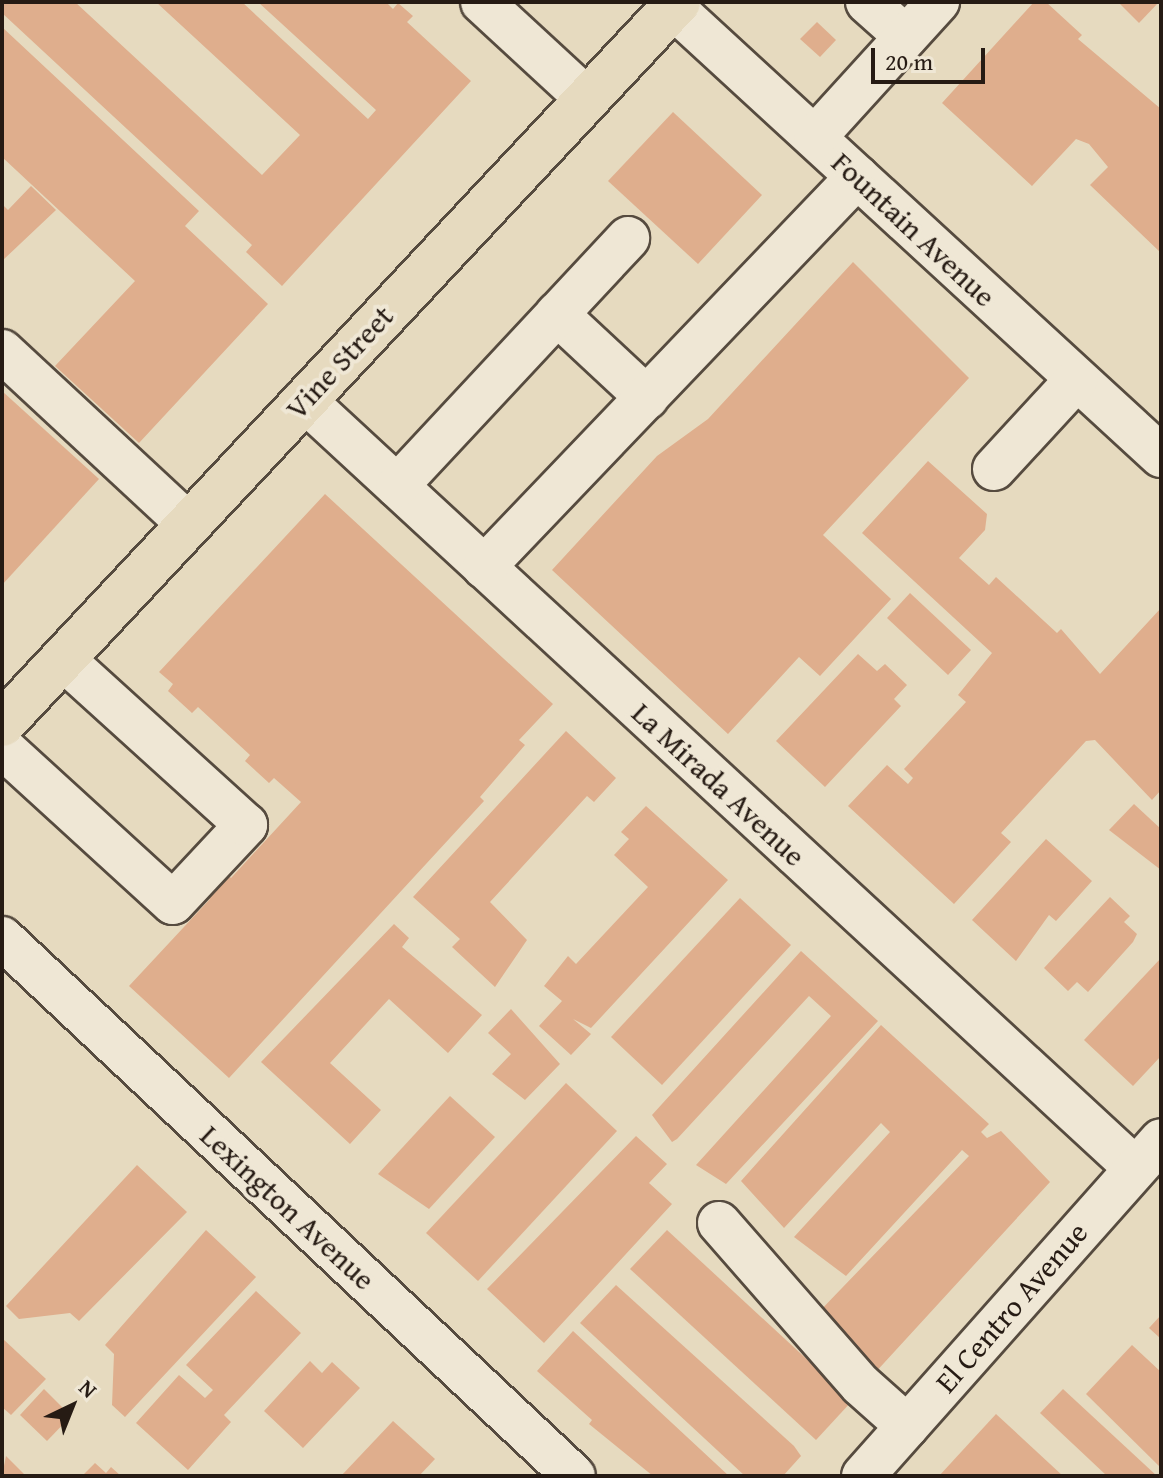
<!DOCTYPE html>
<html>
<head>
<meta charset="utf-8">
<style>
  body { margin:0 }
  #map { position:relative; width:1163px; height:1478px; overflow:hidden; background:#e6dabf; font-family:"Gentium Book Plus",serif }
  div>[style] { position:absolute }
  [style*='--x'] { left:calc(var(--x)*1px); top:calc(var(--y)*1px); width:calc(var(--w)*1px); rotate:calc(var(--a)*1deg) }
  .building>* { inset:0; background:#dfae8d }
  .roads { filter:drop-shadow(2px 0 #564b3f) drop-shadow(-2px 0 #564b3f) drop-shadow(0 2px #564b3f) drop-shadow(0 -2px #564b3f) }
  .minor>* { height:42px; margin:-21px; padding:0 21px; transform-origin:21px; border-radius:21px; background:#efe7d5 }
  .major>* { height:44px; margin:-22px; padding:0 22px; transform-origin:22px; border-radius:22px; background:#e6dabf }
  span { translate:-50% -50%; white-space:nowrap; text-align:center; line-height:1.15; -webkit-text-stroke:8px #efe7d5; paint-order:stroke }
  .street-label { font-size:30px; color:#261b14 }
  .frame { position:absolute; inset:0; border:4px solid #261b14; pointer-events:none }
  .north { position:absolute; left:32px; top:1366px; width:80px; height:80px; -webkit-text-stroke:6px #efe7d5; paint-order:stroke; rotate:43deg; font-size:22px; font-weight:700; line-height:32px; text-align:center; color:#261b14 }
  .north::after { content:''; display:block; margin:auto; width:28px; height:36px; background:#261b14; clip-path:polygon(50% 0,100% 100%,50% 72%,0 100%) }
  .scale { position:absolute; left:871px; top:48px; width:114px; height:36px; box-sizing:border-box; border:4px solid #261b14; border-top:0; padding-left:10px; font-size:24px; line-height:28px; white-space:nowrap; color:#261b14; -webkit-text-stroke:6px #efe7d5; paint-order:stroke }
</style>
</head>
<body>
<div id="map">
  <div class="building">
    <div style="clip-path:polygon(2px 2px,75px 2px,262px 175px,300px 135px,156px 2px,242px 2px,368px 119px,376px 110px,258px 2px,386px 2px,393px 9px,398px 3px,413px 16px,407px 22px,471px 81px,282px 286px,246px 252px,252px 245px,2px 13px)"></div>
    <div style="clip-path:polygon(1034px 2px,1046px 2px,1082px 35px,1078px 39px,1161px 109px,1161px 253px,1090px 185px,1108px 167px,1089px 144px,1076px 139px,1032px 186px,942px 103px)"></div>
    <div style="clip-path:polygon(1118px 2px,1159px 2px,1139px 23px)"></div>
    <div style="clip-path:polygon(817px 22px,836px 40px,820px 57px,800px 39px)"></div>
    <div style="clip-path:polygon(2px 27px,199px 211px,185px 226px,268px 304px,139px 443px,55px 366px,135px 281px,2px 157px)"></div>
    <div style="clip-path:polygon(673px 112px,762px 195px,698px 264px,608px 181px)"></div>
    <div style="clip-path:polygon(31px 186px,56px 210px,2px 261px,2px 204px,8px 210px)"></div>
    <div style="clip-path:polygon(853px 262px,969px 378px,823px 535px,891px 599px,820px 676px,799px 657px,728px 734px,552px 570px,657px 456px,708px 419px)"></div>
    <div style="clip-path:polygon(2px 391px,99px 479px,2px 585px)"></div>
    <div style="clip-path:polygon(928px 461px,987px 514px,985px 530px,959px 558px,989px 585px,996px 577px,1057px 633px,1061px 629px,1100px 674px,1161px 608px,1161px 790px,1152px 800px,1095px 740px,1086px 741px,1001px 833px,1011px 842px,954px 904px,848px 806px,887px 765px,908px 784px,913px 778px,904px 769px,966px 702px,958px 695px,992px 653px,862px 533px)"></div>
    <div style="clip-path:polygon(325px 494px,553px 704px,519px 740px,525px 745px,480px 797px,484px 801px,229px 1078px,129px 986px,210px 899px,202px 891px,222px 870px,231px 878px,301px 802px,274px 778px,269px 783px,245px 761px,250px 755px,198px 707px,192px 713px,168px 691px,173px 684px,159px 672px)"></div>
    <div style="clip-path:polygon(910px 593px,971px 650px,948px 675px,887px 618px)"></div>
    <div style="clip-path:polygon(858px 654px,877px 671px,885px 664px,907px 685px,894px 699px,901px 706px,825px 787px,776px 741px)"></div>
    <div style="clip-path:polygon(566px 731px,616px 778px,594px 802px,587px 796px,490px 902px,527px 940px,495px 987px,452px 947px,460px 939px,413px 897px)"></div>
    <div style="clip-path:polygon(1134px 804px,1161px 829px,1161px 870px,1109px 830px)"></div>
    <div style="clip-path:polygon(646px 806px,728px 880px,591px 1028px,573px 1019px,591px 1034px,571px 1055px,539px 1026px,562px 1001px,544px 986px,568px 956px,576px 964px,648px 887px,614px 855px,629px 839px,621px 832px)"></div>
    <div style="clip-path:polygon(1046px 839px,1092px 881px,1056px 921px,1049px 915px,1016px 961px,972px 920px)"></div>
    <div style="clip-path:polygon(1110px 897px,1130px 916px,1124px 922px,1137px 934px,1133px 942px,1088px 992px,1077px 982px,1068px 991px,1044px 968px)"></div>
    <div style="clip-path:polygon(740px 898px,791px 945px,662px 1085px,611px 1037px)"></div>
    <div style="clip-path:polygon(394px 924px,409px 938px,402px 947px,482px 1015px,448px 1053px,389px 999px,330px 1063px,381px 1110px,350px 1144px,261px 1062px)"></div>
    <div style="clip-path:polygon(801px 951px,878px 1021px,726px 1184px,696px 1165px,831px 1016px,809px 996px,677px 1139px,672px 1142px,652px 1115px)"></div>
    <div style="clip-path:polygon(1161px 958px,1161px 1056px,1133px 1086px,1084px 1040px)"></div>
    <div style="clip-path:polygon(511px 1009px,560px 1064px,525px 1100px,492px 1074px,511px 1054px,488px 1033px)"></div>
    <div style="clip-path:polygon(881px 1025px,989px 1124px,981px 1132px,987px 1138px,1001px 1131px,1050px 1182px,873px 1375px,816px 1315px,969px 1156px,962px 1150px,846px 1276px,794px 1237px,890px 1132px,881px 1123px,784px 1228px,741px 1181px)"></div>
    <div style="clip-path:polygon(566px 1083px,617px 1131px,478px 1281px,426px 1233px)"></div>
    <div style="clip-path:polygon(450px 1096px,495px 1137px,429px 1209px,378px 1174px)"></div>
    <div style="clip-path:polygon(636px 1136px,667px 1164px,649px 1183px,672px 1204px,544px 1343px,487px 1289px)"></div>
    <div style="clip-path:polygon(137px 1165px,187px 1212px,79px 1321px,70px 1313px,19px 1319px,6px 1306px)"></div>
    <div style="clip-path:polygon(206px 1230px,256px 1277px,125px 1417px,112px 1405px,114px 1354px,105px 1345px)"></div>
    <div style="clip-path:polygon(667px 1230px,852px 1401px,816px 1440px,630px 1269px)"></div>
    <div style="clip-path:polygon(616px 1285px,794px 1446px,801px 1456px,783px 1476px,745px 1476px,580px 1323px)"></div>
    <div style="clip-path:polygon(256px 1291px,301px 1333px,224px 1415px,231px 1422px,188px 1470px,136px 1423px,179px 1375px,205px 1398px,213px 1390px,186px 1365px)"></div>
    <div style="clip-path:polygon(1161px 1315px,1161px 1339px,1149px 1328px)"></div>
    <div style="clip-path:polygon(573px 1331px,729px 1476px,653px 1476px,589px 1424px,592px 1420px,537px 1371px)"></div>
    <div style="clip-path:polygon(2px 1338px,46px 1379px,11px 1415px,2px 1407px)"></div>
    <div style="clip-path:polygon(1132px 1345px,1161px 1372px,1161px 1468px,1086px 1394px)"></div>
    <div style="clip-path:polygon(310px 1361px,322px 1373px,332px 1362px,360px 1388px,303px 1448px,264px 1411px)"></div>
    <div style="clip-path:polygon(44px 1389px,71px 1416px,47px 1441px,20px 1415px)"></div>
    <div style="clip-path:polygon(1063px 1389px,1157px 1476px,1107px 1476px,1040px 1413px)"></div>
    <div style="clip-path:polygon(996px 1414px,1063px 1476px,939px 1476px)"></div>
    <div style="clip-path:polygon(393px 1421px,435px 1459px,419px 1476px,341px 1476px)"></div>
    <div style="clip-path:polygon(6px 1456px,26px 1476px,2px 1476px)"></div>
    <div style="clip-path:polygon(95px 1463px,106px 1473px,111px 1467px,121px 1476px,82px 1476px)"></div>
  </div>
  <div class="roads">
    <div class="minor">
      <div style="--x:482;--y:2;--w:143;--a:42.7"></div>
      <div style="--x:667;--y:2;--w:671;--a:42.58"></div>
      <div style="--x:867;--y:2;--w:52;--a:41.9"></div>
      <div style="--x:815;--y:137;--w:183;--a:-47.7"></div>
      <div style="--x:557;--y:314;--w:123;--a:43"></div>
      <div style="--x:2;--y:351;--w:255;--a:42.9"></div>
      <div style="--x:304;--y:400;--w:1130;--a:42.74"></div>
      <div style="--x:994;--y:469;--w:122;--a:-47.3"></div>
      <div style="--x:397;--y:486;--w:339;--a:-47"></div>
      <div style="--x:484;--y:567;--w:540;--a:-46.28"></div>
      <div style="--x:2;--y:747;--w:231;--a:42.4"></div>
      <div style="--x:173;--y:903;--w:107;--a:-46.9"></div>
      <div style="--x:246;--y:825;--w:247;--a:-137.8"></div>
      <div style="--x:2;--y:938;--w:785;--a:43.25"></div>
      <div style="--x:719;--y:1223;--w:215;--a:48.8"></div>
      <div style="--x:861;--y:1385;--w:62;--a:41.7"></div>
      <div style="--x:863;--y:1476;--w:449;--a:-48.4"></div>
    </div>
    <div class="major">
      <div style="--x:2;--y:724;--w:989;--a:-46.88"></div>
    </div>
  </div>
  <div class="street-label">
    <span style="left:914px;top:229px;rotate:43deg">Fountain Avenue</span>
    <span style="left:339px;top:362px;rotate:-47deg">Vine Street</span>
    <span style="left:719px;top:784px;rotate:43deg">La Mirada Avenue</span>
    <span style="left:288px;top:1207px;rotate:43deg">Lexington Avenue</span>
    <span style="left:1011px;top:1307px;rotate:-49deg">El Centro Avenue</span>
  </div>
  <div class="frame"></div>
  <div class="north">N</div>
  <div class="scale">20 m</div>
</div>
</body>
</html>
